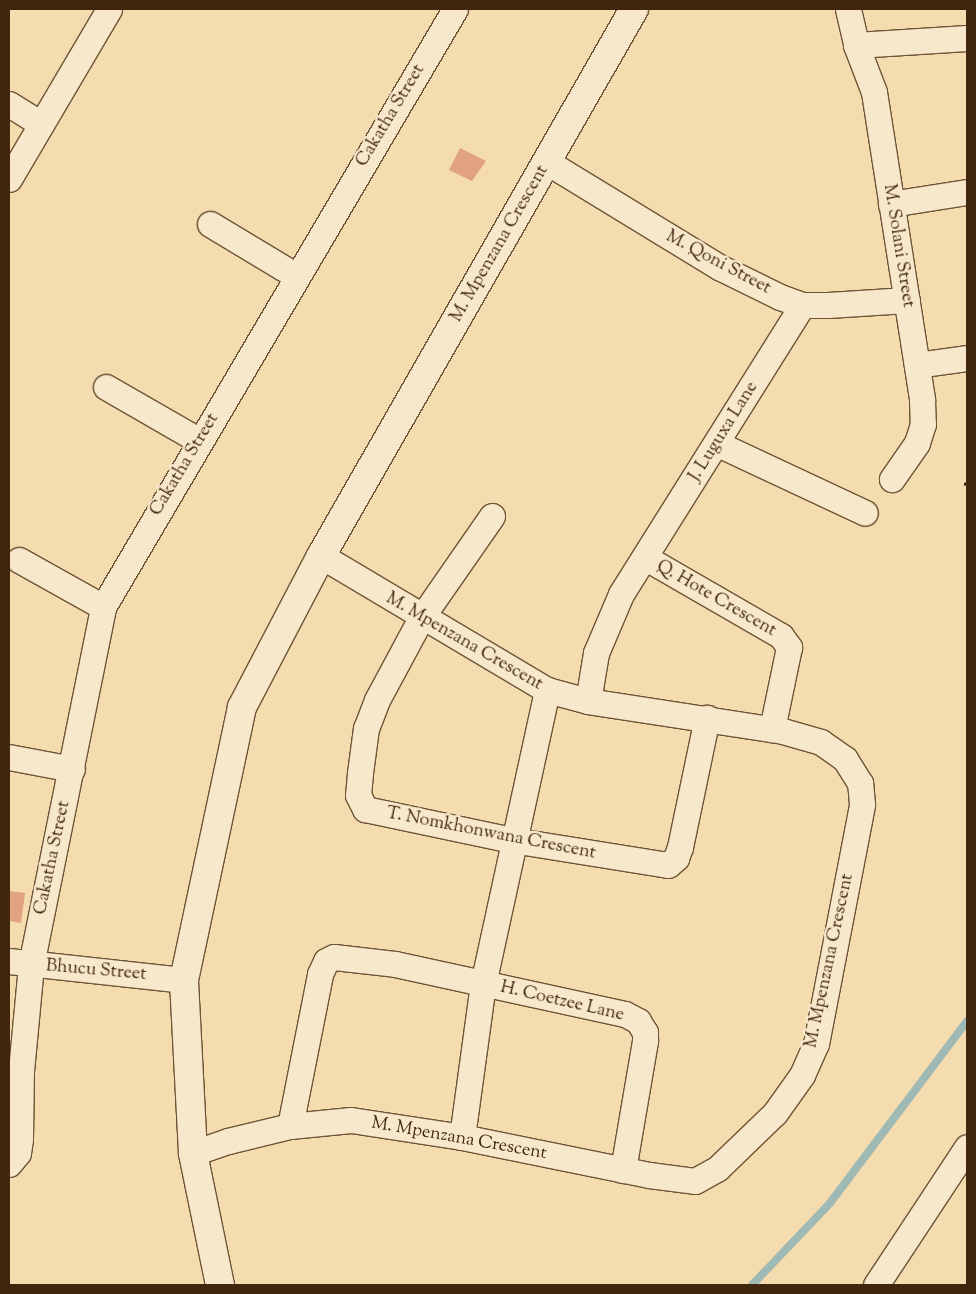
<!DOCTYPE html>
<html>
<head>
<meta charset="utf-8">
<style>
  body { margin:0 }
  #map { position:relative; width:976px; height:1294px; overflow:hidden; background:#f5dcaf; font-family:"Sorts Mill Goudy",serif }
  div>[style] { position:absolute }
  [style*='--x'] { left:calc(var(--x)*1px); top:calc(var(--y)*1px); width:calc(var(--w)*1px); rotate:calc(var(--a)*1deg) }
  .stream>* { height:8px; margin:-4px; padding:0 4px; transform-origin:4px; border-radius:4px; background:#9fb9b4 }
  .building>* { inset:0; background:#e0a281 }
  .path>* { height:3px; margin-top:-1.5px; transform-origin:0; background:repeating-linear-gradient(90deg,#41260e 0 4px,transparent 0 6.5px) }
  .roads { filter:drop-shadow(1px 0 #6e5436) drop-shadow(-1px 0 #6e5436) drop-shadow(0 1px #6e5436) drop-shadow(0 -1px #6e5436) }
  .minor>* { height:25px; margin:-12.5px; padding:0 12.5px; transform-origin:12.5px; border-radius:12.5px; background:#f8e8cb }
  .secondary>* { height:28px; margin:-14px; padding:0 14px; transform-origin:14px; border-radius:14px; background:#f8e8cb }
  span { translate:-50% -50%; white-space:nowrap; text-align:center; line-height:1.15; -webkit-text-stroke:5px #f8e8cb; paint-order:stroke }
  .street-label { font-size:18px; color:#41260e }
  .frame { position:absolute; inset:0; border:10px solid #41260e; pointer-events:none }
</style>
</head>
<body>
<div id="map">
  <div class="stream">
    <div style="--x:752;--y:1285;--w:113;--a:-46.4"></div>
    <div style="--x:830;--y:1203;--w:228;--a:-53"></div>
  </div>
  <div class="building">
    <div style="clip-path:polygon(460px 148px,486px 161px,472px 181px,449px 170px)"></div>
    <div style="clip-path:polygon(9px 891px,25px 893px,21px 923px,9px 921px)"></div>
  </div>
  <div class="path">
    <div style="--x:964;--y:484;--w:3;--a:-18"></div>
  </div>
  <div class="roads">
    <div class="minor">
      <div style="--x:848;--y:9;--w:37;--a:77"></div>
      <div style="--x:856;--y:45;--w:50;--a:69"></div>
      <div style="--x:874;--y:92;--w:312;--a:81.1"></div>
      <div style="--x:922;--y:400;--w:24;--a:88"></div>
      <div style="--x:923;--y:424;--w:20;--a:108"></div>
      <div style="--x:917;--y:443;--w:44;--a:124.8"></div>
      <div style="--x:856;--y:45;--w:111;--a:-3.6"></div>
      <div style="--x:9;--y:104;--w:38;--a:32"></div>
      <div style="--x:547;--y:162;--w:202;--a:31.4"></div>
      <div style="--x:719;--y:267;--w:68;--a:26.2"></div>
      <div style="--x:780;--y:297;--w:23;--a:20"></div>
      <div style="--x:802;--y:305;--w:26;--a:0"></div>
      <div style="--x:828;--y:305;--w:79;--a:-3.6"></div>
      <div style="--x:9;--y:179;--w:197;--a:-59.5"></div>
      <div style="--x:891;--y:204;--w:77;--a:-9"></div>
      <div style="--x:210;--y:224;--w:99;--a:31"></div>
      <div style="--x:917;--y:365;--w:50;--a:-8"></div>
      <div style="--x:106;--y:387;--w:108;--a:29.9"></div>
      <div style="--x:718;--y:444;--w:162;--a:25.1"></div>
      <div style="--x:492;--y:516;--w:124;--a:124.8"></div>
      <div style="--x:421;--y:618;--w:93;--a:118.2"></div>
      <div style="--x:377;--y:700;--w:30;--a:111"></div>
      <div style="--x:366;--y:728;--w:45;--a:97.6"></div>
      <div style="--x:360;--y:773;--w:22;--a:95"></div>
      <div style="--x:358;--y:795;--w:16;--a:63"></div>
      <div style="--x:365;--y:809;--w:150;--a:11.9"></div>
      <div style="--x:512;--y:840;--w:158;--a:9.1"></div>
      <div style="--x:668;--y:865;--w:11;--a:-41"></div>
      <div style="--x:676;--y:858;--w:12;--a:-70"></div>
      <div style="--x:680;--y:847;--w:132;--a:-78.2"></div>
      <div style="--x:646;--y:558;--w:156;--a:30"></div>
      <div style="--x:781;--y:636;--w:14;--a:54"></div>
      <div style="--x:789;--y:647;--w:84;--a:101.7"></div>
      <div style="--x:19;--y:560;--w:96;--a:29.2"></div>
      <div style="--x:588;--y:701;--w:49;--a:-80.5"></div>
      <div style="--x:596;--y:653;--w:64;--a:-67"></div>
      <div style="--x:621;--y:594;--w:341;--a:-57.9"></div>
      <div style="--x:9;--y:757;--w:64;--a:10.8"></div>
      <div style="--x:9;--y:961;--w:176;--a:6.2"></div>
      <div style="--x:290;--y:1126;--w:155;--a:-78.8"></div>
      <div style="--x:320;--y:974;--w:14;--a:-65"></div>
      <div style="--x:326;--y:961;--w:9;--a:-27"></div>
      <div style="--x:334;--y:957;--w:61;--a:6.5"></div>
      <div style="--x:395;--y:964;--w:235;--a:12.3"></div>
      <div style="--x:625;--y:1014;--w:15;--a:28"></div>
      <div style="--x:638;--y:1021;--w:13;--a:58"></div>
      <div style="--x:645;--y:1032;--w:9;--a:90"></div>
      <div style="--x:645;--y:1041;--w:131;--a:99.7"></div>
      <div style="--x:462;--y:1137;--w:154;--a:-82.2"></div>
      <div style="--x:483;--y:984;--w:301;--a:-77.7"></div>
      <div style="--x:193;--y:1153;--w:37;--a:-19"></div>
      <div style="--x:228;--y:1141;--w:64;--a:-13.6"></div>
      <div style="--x:290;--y:1126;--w:61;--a:-5.6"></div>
      <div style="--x:351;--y:1120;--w:112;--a:8.7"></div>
      <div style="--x:462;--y:1137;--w:191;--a:11.5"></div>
      <div style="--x:649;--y:1175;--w:46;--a:7.4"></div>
      <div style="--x:695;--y:1181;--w:26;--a:-29"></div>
      <div style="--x:718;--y:1168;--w:79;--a:-44"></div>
      <div style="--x:775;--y:1113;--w:47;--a:-54.6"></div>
      <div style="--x:802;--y:1075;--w:34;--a:-66"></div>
      <div style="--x:816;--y:1044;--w:244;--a:-79.1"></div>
      <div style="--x:862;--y:804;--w:21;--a:-95"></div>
      <div style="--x:860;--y:783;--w:28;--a:-122"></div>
      <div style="--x:845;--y:759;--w:29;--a:-145"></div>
      <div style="--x:821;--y:742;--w:40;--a:-164"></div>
      <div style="--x:783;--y:731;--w:197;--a:-171.3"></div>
      <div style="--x:588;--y:701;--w:42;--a:-165"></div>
      <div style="--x:547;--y:690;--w:263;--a:-149.3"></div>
      <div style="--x:9;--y:1164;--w:14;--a:-51"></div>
      <div style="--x:18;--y:1153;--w:14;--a:-82"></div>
      <div style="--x:20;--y:1139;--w:68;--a:-89.2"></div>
      <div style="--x:21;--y:1071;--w:106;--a:-84.6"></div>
      <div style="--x:31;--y:965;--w:365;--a:-78.6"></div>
      <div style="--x:103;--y:607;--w:694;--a:-59.52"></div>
      <div style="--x:876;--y:1285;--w:165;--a:-56.6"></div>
    </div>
    <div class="secondary">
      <div style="--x:220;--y:1285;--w:135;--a:-101.6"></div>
      <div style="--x:193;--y:1153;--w:173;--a:-93"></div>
      <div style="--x:184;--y:980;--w:279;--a:-78"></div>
      <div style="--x:242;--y:707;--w:170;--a:-62.4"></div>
      <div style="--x:321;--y:556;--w:630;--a:-60.22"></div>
    </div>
  </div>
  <div class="street-label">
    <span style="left:391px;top:116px;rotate:-59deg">Cakatha Street</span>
    <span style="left:500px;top:244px;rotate:-60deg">M. Mpenzana Crescent</span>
    <span style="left:898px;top:246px;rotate:81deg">M. Solani Street</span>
    <span style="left:718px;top:263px;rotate:28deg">M. Qoni Street</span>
    <span style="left:724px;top:432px;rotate:-58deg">J. Luguxa Lane</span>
    <span style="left:185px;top:465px;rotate:-59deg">Cakatha Street</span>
    <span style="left:716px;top:599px;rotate:30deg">Q. Hote Crescent</span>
    <span style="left:464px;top:642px;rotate:30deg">M. Mpenzana Crescent</span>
    <span style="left:491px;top:834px;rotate:11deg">T. Nomkhonwana Crescent</span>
    <span style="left:53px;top:858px;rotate:-78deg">Cakatha Street</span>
    <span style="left:830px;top:961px;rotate:-78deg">M. Mpenzana Crescent</span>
    <span style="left:96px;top:971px;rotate:5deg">Bhucu Street</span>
    <span style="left:562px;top:1002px;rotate:13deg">H. Coetzee Lane</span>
    <span style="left:459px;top:1139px;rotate:10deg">M. Mpenzana Crescent</span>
  </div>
  <div class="frame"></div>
</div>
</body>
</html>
